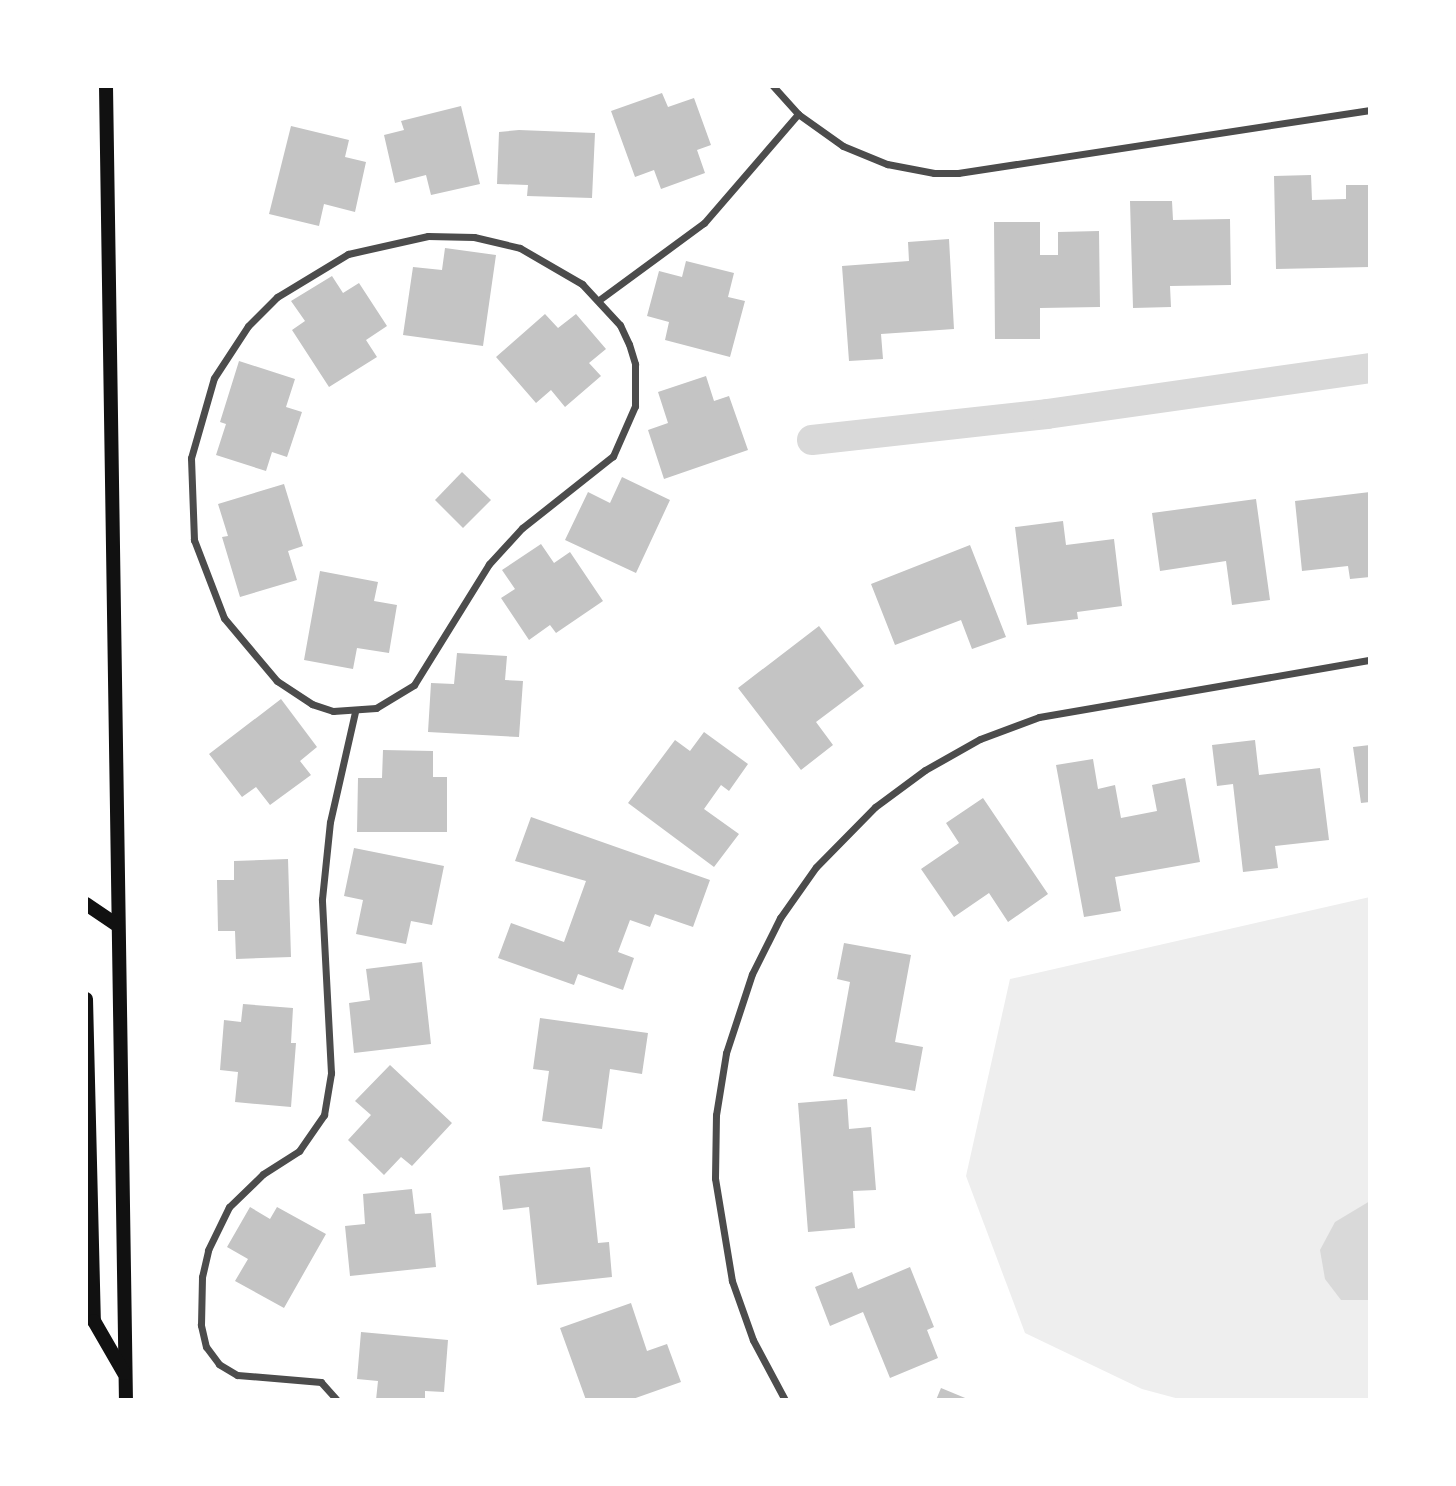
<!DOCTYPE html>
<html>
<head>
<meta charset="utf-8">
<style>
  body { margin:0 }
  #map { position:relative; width:1456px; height:1486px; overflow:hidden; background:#fff; font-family:Rubik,sans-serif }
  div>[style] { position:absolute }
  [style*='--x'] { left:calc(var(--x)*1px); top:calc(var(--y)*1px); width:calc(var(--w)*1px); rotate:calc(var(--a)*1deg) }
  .green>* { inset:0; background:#eee }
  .water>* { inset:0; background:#d9d9d9 }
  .canal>* { height:30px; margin:-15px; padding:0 15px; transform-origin:15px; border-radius:15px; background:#d9d9d9 }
  .building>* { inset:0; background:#c4c4c4 }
  .minor>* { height:7px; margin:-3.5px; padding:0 3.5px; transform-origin:3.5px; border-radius:3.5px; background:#4c4c4c }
  .secondary>* { height:14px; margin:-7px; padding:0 7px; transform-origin:7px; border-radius:7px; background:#111 }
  span { translate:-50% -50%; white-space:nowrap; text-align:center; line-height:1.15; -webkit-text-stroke:6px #fff; paint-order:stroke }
  .frame { position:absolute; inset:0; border:88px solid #fff; pointer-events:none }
</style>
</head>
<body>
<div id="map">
  <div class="green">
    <div style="clip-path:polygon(1370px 897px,1370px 1400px,1183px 1400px,1142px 1389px,1025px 1333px,966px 1176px,1010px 979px)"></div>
  </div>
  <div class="water">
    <div style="clip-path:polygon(1370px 1201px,1370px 1300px,1341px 1300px,1325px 1279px,1320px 1250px,1335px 1222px)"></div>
  </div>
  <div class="canal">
    <div style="--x:812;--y:440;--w:236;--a:-6.3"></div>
    <div style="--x:1047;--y:414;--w:326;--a:-8.1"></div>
  </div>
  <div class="building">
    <div style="clip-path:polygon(662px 93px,668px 107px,694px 98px,711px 145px,697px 150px,705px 173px,661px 189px,654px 170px,635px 177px,611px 111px)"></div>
    <div style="clip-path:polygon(461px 106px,480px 184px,431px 195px,426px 175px,395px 183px,384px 135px,404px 130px,401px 121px)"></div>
    <div style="clip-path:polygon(291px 126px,349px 140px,345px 157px,366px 162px,355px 212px,324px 204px,319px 226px,269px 214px)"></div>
    <div style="clip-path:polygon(519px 130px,595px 133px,592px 198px,527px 196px,528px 185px,497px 184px,499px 132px)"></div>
    <div style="clip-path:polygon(1311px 175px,1312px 200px,1346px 199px,1346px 185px,1370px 185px,1370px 267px,1276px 269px,1274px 176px)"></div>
    <div style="clip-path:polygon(1130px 201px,1172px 201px,1173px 220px,1230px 219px,1231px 285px,1170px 286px,1171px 307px,1133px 308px)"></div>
    <div style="clip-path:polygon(994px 222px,1040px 222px,1040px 255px,1058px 255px,1058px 232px,1099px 231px,1100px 307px,1040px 308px,1040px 339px,995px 339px)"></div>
    <div style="clip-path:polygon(949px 239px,954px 329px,881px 334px,883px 359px,849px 361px,842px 266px,909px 261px,908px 242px)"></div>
    <div style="clip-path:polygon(445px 248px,496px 255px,483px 346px,403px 335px,413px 267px,442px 270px)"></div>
    <div style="clip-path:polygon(686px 261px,734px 273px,728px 297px,745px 301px,730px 357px,665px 340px,669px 322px,647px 316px,659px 271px,682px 277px)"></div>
    <div style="clip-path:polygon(332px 276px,343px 293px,359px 283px,387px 326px,366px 340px,377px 357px,329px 387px,292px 330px,305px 321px,291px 301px)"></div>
    <div style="clip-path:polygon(545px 314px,558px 328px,576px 314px,606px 349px,589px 363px,601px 376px,565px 407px,551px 390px,536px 403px,496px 357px)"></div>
    <div style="clip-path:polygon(239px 361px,295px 379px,286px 407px,302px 412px,287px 457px,272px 452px,266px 471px,216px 455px,226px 424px,220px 422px)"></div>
    <div style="clip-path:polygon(706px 376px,714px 401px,729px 396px,748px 450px,664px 479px,648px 430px,668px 423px,658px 392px)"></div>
    <div style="clip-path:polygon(462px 472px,491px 500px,463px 528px,435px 500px)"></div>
    <div style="clip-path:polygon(622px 477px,670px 500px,636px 573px,565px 540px,588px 492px,610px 503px)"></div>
    <div style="clip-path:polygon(284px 484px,303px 546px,288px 551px,297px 580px,240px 597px,222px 537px,228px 536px,218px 504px)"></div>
    <div style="clip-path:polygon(1370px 492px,1370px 577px,1350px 579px,1348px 566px,1302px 571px,1295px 501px)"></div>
    <div style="clip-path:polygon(1256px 499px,1270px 600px,1232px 605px,1226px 561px,1160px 571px,1152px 513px)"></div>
    <div style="clip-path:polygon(1063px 521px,1066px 545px,1114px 539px,1122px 606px,1077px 612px,1078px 619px,1027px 625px,1015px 527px)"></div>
    <div style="clip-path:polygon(541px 544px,554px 563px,570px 552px,603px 601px,556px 633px,550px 625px,529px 640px,501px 598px,515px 589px,502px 570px)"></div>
    <div style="clip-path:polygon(970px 545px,1006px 637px,972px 649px,961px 620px,895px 645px,871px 584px)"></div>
    <div style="clip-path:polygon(320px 571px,378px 582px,374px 601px,397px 605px,389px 653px,357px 648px,353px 669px,304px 660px)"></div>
    <div style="clip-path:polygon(819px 626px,864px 686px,816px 722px,833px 745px,801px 770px,738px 688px)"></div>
    <div style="clip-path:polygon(457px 653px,507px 656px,505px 680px,523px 681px,519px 737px,428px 732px,431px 683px,454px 684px)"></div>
    <div style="clip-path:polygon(281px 699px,317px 747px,300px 761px,311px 775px,270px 805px,256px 787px,242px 797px,209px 754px)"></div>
    <div style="clip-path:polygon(704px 732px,748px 764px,729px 791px,721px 785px,704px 809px,739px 834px,714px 867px,628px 803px,675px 740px,690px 751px)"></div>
    <div style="clip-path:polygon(1255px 740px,1259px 775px,1320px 768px,1329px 840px,1275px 846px,1278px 868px,1243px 872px,1233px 784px,1217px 786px,1212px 745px)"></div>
    <div style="clip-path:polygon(1370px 745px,1370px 802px,1361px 803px,1353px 747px)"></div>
    <div style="clip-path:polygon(383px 750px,433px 751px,433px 777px,447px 777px,447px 832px,357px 832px,358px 778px,382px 778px)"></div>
    <div style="clip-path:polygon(1093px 759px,1098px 789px,1115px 785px,1121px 818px,1157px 811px,1152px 785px,1185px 778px,1200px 862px,1115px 877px,1121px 911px,1084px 917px,1056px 765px)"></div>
    <div style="clip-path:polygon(983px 798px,1048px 894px,1008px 922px,989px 893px,954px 917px,921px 869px,959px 843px,946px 823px)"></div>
    <div style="clip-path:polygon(531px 817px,710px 880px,693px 927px,655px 914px,650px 927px,630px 920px,618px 952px,634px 958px,623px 990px,578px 974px,574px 985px,498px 958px,511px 923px,564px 942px,586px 881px,515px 861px)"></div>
    <div style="clip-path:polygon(354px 848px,444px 866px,432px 925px,411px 921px,406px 944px,356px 934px,363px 900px,344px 896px)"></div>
    <div style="clip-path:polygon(288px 859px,291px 957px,236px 959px,235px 931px,218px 931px,217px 880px,234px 880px,234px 861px)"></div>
    <div style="clip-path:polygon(844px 943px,911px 955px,895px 1042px,923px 1047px,915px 1091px,833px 1076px,850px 982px,837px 979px)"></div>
    <div style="clip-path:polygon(422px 962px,431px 1044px,354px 1053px,349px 1003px,370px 1000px,366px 969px)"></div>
    <div style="clip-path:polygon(243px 1004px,293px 1008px,291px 1043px,296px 1043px,291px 1107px,235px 1102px,238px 1072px,220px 1070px,224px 1020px,241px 1022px)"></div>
    <div style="clip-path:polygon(540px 1018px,648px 1033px,642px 1074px,610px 1069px,602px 1129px,542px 1121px,549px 1071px,533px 1069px)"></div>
    <div style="clip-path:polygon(390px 1065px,452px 1123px,412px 1166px,401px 1157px,384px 1175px,348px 1140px,371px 1115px,355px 1101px)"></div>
    <div style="clip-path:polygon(847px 1099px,849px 1129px,871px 1127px,876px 1190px,853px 1191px,855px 1228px,808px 1232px,798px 1103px)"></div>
    <div style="clip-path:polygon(590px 1167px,598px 1243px,609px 1242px,612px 1277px,537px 1285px,529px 1207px,503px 1210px,499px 1176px)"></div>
    <div style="clip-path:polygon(412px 1189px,415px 1214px,431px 1213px,436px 1267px,350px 1276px,345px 1226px,365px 1224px,363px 1194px)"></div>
    <div style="clip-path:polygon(250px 1207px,270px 1219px,277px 1207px,326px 1234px,284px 1308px,235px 1281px,248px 1259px,227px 1247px)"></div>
    <div style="clip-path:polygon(910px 1267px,934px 1327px,927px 1330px,938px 1358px,890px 1378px,863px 1312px,830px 1326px,815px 1287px,852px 1272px,858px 1289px)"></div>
    <div style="clip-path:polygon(631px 1303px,647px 1351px,667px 1344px,681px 1382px,630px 1400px,586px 1400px,560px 1328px)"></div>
    <div style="clip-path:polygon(361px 1332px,448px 1340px,444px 1392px,425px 1391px,425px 1400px,376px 1400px,378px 1381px,357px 1379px)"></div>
    <div style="clip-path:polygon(941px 1388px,970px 1400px,936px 1400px)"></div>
  </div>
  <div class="minor">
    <div style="--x:773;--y:86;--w:38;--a:48"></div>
    <div style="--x:798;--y:114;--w:55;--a:35.4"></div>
    <div style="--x:843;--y:146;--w:48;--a:22.2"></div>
    <div style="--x:887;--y:164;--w:48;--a:10.8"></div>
    <div style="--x:934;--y:173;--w:24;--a:0"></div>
    <div style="--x:958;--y:173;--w:417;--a:-8.7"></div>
    <div style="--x:428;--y:236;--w:46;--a:1.2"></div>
    <div style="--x:474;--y:237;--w:47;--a:13.4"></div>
    <div style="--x:520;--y:248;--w:72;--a:30.1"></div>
    <div style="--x:582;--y:284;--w:56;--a:47.2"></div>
    <div style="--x:620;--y:325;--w:21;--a:65"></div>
    <div style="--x:629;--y:344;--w:21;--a:73"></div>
    <div style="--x:635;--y:364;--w:42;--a:90"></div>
    <div style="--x:635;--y:406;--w:55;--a:113.7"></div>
    <div style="--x:613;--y:456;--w:116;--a:141.6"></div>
    <div style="--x:522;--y:528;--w:49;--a:132.5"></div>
    <div style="--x:489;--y:564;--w:142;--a:121.8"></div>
    <div style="--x:414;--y:685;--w:44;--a:148.8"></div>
    <div style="--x:376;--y:708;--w:43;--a:176"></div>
    <div style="--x:333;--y:711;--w:22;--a:-162"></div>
    <div style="--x:312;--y:704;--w:42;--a:-146.7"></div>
    <div style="--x:277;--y:681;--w:82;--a:-130.1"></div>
    <div style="--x:224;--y:618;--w:84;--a:-111"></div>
    <div style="--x:194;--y:540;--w:82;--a:-92.1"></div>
    <div style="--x:191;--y:458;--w:83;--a:-74"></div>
    <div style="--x:214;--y:378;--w:62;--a:-56.8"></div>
    <div style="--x:248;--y:326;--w:41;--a:-45"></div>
    <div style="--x:277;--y:297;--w:83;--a:-31.2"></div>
    <div style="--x:348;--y:254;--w:82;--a:-12.7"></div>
    <div style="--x:599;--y:300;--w:130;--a:-36.3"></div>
    <div style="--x:704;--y:223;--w:144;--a:-49.2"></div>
    <div style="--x:337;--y:1400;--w:24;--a:-132"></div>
    <div style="--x:321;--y:1382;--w:84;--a:-175.2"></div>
    <div style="--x:237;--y:1375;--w:21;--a:-149"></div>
    <div style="--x:219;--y:1364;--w:21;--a:-127"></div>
    <div style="--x:206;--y:1347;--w:23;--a:-103"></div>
    <div style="--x:201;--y:1325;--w:48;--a:-88.8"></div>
    <div style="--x:202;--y:1277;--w:28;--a:-77"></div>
    <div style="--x:208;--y:1250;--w:48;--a:-64"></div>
    <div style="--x:229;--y:1207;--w:47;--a:-44.1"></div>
    <div style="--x:263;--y:1174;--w:43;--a:-32.6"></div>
    <div style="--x:299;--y:1151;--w:44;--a:-55.2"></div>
    <div style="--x:324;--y:1115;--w:43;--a:-80.5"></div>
    <div style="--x:331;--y:1073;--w:174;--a:-93"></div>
    <div style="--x:322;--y:899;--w:77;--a:-84.1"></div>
    <div style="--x:330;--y:822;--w:113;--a:-77.2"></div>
    <div style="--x:785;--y:1400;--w:68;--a:-118.1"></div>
    <div style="--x:753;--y:1340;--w:63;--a:-109.6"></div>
    <div style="--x:732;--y:1281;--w:104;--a:-99.4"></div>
    <div style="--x:715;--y:1178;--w:63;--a:-89.1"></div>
    <div style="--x:716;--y:1115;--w:63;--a:-80.8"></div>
    <div style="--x:726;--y:1053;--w:83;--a:-71.8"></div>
    <div style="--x:752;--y:974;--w:63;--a:-63.4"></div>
    <div style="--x:780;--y:918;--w:62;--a:-54.8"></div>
    <div style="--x:816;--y:867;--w:84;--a:-45.5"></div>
    <div style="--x:875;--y:807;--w:62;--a:-36.5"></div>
    <div style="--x:925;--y:770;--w:63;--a:-29.4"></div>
    <div style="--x:980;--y:739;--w:63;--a:-20.4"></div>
    <div style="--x:1039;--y:717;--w:336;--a:-9.8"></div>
  </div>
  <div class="secondary">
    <div style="--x:106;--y:86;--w:1314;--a:89.13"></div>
    <div style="--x:86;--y:904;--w:37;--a:34"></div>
    <div style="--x:86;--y:999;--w:322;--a:88.6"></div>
    <div style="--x:94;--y:1321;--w:60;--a:60"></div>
  </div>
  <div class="frame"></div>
</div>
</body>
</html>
